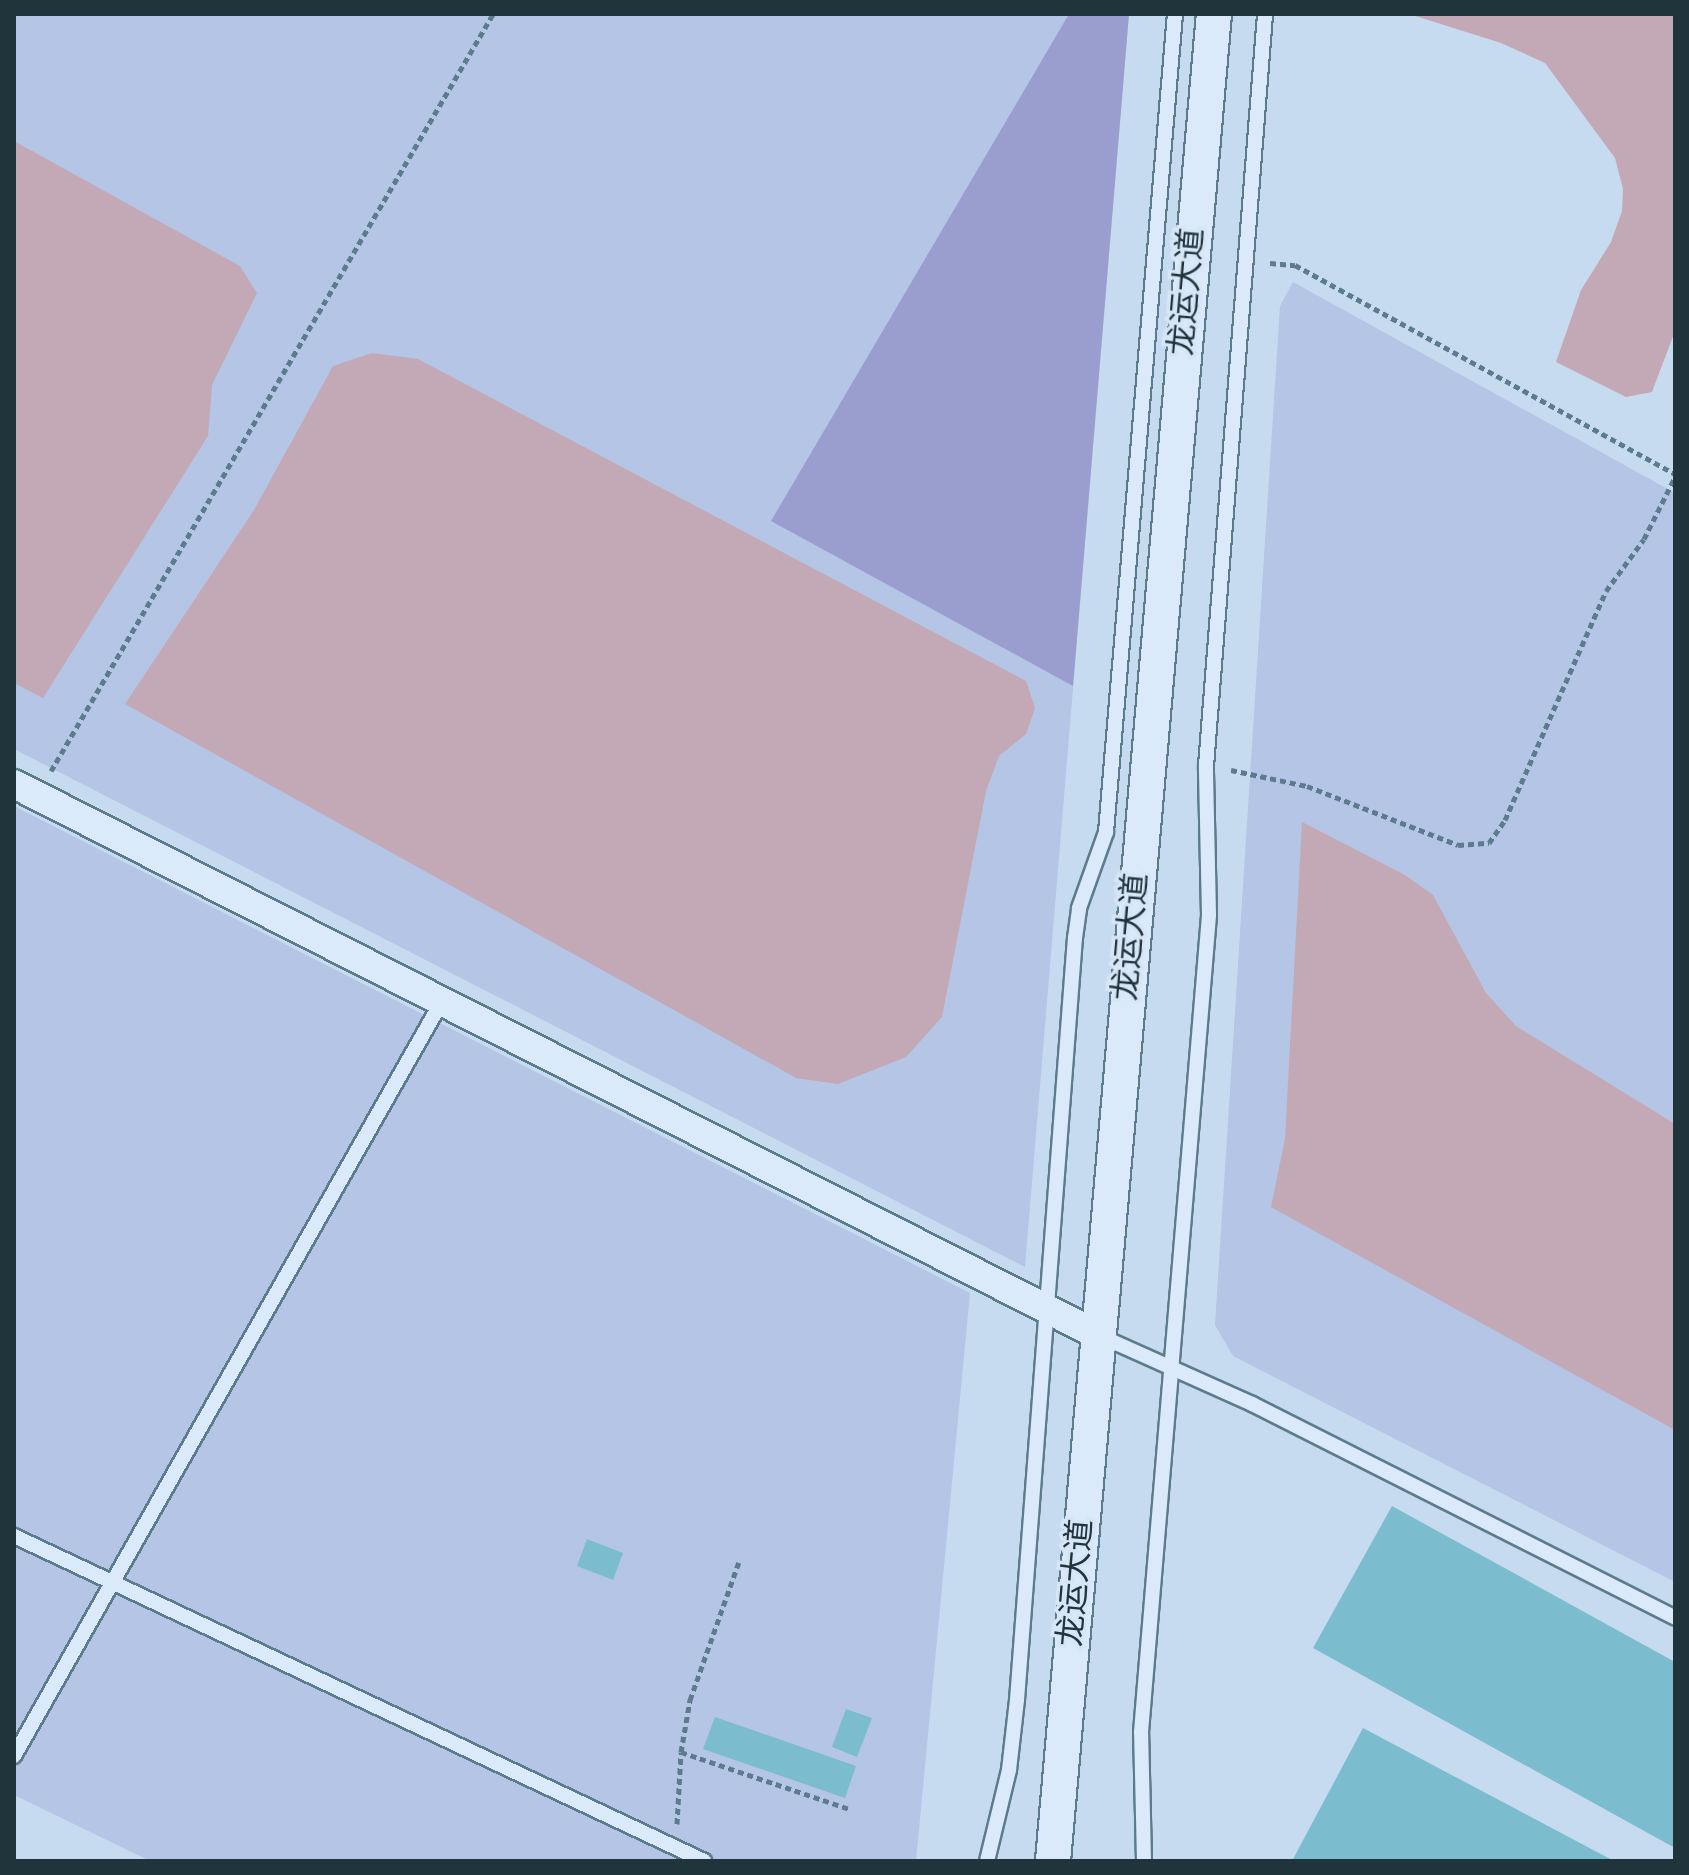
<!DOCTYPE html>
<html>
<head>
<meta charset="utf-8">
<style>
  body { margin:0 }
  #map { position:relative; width:1689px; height:1875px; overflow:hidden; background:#c7dbf0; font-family:Spectral,"Noto Sans SC",serif }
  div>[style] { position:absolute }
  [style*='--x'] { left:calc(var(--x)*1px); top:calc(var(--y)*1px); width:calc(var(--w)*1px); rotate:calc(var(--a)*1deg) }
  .farmland>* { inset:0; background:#b4c5e6 }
  .green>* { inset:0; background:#9a9ecf }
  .water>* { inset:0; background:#c3a8b5 }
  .building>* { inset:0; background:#7cbccf }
  .path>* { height:5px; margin-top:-2.5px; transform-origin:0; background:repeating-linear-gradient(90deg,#5c7b8c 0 6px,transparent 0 10px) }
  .roads { filter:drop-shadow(2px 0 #5c7b8c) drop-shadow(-2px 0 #5c7b8c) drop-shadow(0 2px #5c7b8c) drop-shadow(0 -2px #5c7b8c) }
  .service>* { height:14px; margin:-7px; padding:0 7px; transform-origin:7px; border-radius:7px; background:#dbeafa }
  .minor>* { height:28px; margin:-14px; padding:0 14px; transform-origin:14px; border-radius:14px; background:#dbeafa }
  .tertiary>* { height:34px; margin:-17px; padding:0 17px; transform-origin:17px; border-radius:17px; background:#dbeafa }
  span { translate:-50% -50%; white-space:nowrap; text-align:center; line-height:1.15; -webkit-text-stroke:7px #d7e6f7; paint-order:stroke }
  .street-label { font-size:32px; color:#20343c }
  .frame { position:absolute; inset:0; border:16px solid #20343c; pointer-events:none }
</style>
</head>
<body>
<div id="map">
  <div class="farmland">
    <div style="clip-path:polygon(14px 14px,1129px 14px,1025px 1267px,14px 749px)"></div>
    <div style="clip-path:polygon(1293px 282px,1675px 493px,1675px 1582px,1233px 1356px,1215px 1325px,1280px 306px)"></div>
    <div style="clip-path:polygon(14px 806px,970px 1293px,916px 1861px,150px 1861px,14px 1795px)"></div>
  </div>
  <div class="green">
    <div style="clip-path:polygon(1069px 14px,1129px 14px,1073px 686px,771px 521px)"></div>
  </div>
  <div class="water">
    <div style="clip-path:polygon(1409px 14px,1675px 14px,1675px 331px,1652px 392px,1626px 397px,1556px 362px,1581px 290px,1611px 242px,1622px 211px,1623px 189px,1615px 158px,1545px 63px,1501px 43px)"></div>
    <div style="clip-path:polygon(14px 141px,240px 266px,257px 293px,212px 385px,208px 436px,43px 698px,14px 683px)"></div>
    <div style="clip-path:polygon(372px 353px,418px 359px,1026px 681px,1035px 708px,1026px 734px,999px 756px,986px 791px,942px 1017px,906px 1057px,838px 1084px,796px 1078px,125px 704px,254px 510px,333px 366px)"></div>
    <div style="clip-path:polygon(1302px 822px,1405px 875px,1433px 895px,1486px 993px,1516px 1026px,1675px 1124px,1675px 1430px,1271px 1207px,1285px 1139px)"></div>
  </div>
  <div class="building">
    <div style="clip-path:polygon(1392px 1506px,1675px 1662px,1675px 1848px,1313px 1648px)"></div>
    <div style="clip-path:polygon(587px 1539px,623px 1553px,613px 1580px,577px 1566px)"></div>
    <div style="clip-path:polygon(846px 1709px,872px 1718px,857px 1757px,832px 1747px)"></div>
    <div style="clip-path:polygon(715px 1717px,856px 1766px,845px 1798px,703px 1749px)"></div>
    <div style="clip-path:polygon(1363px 1728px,1614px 1861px,1292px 1861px)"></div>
  </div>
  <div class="path">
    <div style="--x:1270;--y:263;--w:25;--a:5"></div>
    <div style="--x:1295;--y:265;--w:434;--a:28.8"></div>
    <div style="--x:1231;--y:770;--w:78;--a:11.9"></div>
    <div style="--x:1307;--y:786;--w:162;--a:21.3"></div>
    <div style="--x:1458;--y:845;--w:31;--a:-4"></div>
    <div style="--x:1489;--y:843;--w:28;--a:-55"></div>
    <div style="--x:1505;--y:820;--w:250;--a:-66.2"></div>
    <div style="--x:1606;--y:591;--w:64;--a:-53.8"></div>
    <div style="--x:1644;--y:539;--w:69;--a:-63.4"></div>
    <div style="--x:51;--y:771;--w:877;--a:-59.72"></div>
    <div style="--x:681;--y:1752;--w:177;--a:18.7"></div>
    <div style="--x:677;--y:1824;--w:72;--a:-86.8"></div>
    <div style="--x:681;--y:1752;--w:53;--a:-80.2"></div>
    <div style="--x:690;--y:1700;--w:146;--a:-70.5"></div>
  </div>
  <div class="roads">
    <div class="service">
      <div style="--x:1098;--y:1335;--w:169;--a:24.1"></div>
      <div style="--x:1252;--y:1404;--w:474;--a:26.8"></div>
      <div style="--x:14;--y:1536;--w:763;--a:25.22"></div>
      <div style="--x:14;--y:1756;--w:868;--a:-60.45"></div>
      <div style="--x:987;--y:1861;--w:94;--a:-76.4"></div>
      <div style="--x:1009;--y:1770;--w:70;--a:-83.5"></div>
      <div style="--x:1017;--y:1700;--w:764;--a:-85.65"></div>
      <div style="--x:1075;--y:938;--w:30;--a:-82"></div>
      <div style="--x:1079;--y:908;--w:81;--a:-70.4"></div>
      <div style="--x:1106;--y:832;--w:821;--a:-85.18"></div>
      <div style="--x:1144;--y:1861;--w:129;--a:-91.3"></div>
      <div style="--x:1141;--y:1732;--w:820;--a:-85.24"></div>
      <div style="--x:1209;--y:915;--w:149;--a:-91.2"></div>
      <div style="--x:1206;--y:766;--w:754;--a:-85.51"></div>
    </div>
    <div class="minor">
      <div style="--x:14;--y:784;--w:1216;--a:26.94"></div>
    </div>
    <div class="tertiary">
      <div style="--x:1053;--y:1861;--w:1854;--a:-85.02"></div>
    </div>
  </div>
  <div class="street-label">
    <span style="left:1188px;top:292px;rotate:-85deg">龙运大道</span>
    <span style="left:1132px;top:937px;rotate:-85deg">龙运大道</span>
    <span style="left:1077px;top:1583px;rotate:-85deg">龙运大道</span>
  </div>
  <div class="frame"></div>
</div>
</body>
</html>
